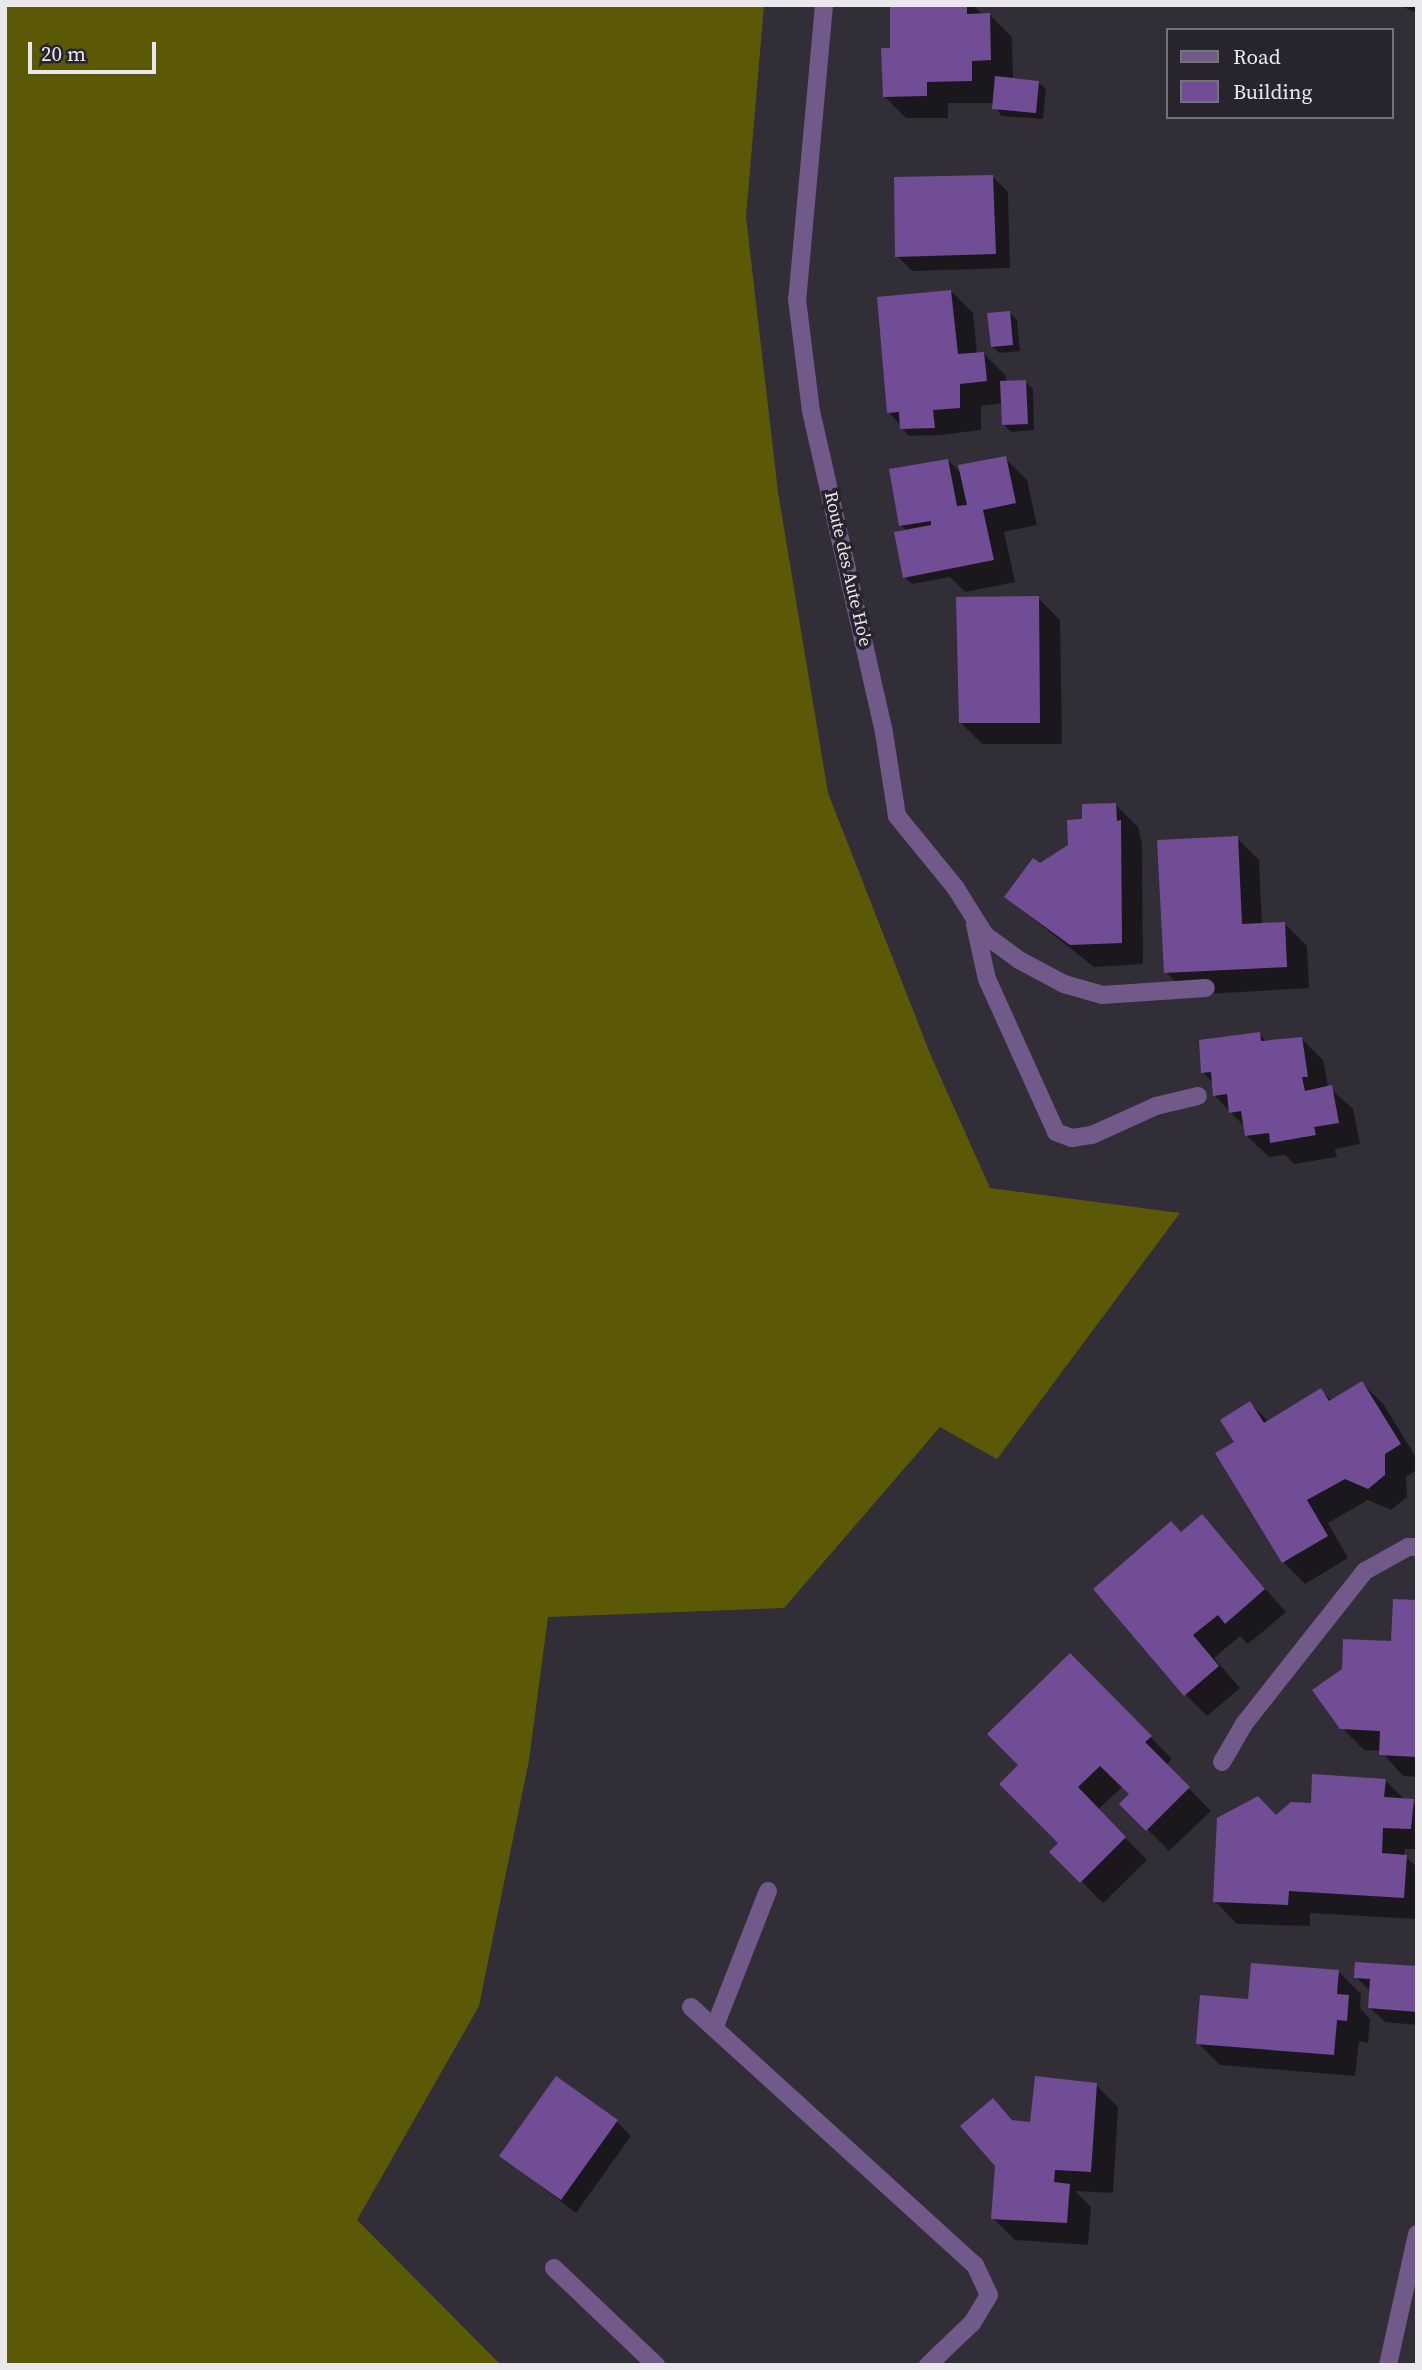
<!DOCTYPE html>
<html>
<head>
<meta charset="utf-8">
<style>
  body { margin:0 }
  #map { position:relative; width:1422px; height:2370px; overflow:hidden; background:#322e37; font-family:"Source Serif 4",serif }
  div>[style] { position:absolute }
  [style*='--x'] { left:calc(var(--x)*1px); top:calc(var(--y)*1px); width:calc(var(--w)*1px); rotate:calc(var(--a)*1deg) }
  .forest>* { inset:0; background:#5c5906 }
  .shadow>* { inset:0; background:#0007 }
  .building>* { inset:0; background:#714d95 }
  .minor>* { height:18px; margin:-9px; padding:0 9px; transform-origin:9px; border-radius:9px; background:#71598a }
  span { translate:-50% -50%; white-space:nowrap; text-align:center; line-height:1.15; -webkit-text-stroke:7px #28242d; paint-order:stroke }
  .street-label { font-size:18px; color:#eae7ed }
  .frame { position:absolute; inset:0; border:7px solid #eae7ed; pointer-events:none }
  .legend { position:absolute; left:1166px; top:28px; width:228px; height:91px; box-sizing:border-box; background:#28242d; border:2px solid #76727a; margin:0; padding:9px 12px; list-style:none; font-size:21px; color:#eae7ed }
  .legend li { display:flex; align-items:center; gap:14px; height:35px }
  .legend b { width:35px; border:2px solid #76727a }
  .scale { position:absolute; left:28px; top:42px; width:128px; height:32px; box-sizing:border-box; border:4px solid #eae7ed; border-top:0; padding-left:9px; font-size:21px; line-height:24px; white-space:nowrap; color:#eae7ed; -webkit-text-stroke:5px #28242d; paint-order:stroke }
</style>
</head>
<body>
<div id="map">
  <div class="forest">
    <div style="clip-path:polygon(5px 5px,764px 5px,746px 217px,778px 492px,828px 793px,931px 1056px,990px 1188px,1180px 1213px,997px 1459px,940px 1427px,784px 1608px,548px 1617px,529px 1760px,479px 2006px,357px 2220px,501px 2365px,5px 2365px)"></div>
  </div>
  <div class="shadow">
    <div style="clip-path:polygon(892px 5px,973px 5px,983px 15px,990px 15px,1012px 37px,1013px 80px,1038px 82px,1046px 89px,1043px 119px,1001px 116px,994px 103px,948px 103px,948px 118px,906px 118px,884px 96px,892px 50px)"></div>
    <div style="clip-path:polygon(1401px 5px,1417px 5px,1417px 13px,1403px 7px)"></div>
    <div style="clip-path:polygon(993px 177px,1008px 192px,1010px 268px,912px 271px,897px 256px)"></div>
    <div style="clip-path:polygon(951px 291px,973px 313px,977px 354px,984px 354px,1006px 376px,1006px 383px,1026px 382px,1033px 389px,1034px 430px,1011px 432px,1004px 425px,1003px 403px,981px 406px,981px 430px,941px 435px,909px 436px,889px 412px)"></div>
    <div style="clip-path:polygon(1010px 313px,1017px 320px,1020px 351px,999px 353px,992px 346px)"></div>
    <div style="clip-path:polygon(1005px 458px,1027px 480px,1037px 525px,1004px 532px,1015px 582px,965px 592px,950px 577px,912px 584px,905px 577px,907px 531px,901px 525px,948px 460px,962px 474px)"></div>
    <div style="clip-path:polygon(1038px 598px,1060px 620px,1062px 744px,982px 744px,960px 722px)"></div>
    <div style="clip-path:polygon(1116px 805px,1138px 827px,1142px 844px,1143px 964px,1094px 967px,1006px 897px,1039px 865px,1070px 846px,1084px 821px)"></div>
    <div style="clip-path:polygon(1237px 838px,1259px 860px,1262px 925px,1285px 924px,1307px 946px,1309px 988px,1188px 995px,1166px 972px)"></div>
    <div style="clip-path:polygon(1259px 1034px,1267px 1042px,1301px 1038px,1323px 1060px,1328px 1087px,1353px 1109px,1360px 1144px,1335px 1149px,1337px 1157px,1294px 1164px,1285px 1155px,1269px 1157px,1246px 1135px,1245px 1127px,1214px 1095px,1213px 1083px,1203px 1072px)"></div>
    <div style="clip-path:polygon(1362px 1383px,1384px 1405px,1417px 1459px,1417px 1470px,1406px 1477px,1407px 1497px,1391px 1510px,1368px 1500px,1328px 1523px,1348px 1558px,1305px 1584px,1283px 1562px,1236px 1442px,1250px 1403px,1269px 1422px,1321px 1390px,1332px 1401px)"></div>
    <div style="clip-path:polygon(1202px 1517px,1286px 1612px,1248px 1644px,1240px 1636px,1214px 1658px,1240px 1688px,1207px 1716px,1185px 1694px,1182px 1534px)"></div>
    <div style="clip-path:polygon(1417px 1602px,1417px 1777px,1403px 1776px,1381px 1751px,1364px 1750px,1341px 1727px)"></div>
    <div style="clip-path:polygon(1070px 1655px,1172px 1759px,1166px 1765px,1211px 1811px,1169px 1851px,1122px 1804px,1131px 1794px,1123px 1786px,1098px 1810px,1147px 1860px,1103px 1903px,1052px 1852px,1061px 1843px,1020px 1765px)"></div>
    <div style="clip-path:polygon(1385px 1780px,1405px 1800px,1417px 1805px,1417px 1849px,1405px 1849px,1404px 1856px,1417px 1867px,1417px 1919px,1310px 1913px,1310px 1926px,1237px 1924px,1215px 1901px,1277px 1817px)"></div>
    <div style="clip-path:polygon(1417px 1967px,1417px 2025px,1385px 2022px,1370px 2008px,1371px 1992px,1356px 1977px)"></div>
    <div style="clip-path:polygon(1339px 1972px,1361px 1994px,1360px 2008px,1370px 2019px,1368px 2043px,1359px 2041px,1355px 2076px,1220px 2065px,1198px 2043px,1250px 2001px)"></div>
    <div style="clip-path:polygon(1096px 2085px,1118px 2107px,1113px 2193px,1075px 2191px,1091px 2207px,1088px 2245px,1015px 2240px,993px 2218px,997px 2165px,993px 2100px,1014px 2122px,1031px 2124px)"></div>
    <div style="clip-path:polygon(617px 2122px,631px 2136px,576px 2213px,502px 2156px)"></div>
  </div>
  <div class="building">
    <div style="clip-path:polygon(890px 5px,967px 5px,967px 14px,990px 13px,991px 60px,972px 61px,972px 81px,927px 82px,927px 96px,883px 97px,881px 48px,890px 48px)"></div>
    <div style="clip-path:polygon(995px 76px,1039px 81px,1036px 113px,992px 109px)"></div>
    <div style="clip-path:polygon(993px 175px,996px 254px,895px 257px,894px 177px)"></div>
    <div style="clip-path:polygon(951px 290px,958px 354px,984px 352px,987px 381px,960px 384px,960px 408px,933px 410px,935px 428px,900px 429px,899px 412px,887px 413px,877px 297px)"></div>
    <div style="clip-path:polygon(1010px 311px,1013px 345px,991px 347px,987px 313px)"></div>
    <div style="clip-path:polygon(1026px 380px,1028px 424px,1002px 425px,1000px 381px)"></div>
    <div style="clip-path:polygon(1006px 456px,1016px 503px,983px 510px,994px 560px,903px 578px,894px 532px,931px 525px,931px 521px,899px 526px,889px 469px,948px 459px,957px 506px,967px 505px,958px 465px)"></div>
    <div style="clip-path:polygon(1039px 596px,1040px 723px,959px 723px,956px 597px)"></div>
    <div style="clip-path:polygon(1116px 803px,1117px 821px,1121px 820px,1122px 943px,1070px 945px,1004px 897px,1033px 858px,1040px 863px,1068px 845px,1067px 820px,1082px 819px,1082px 804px)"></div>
    <div style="clip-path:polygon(1238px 836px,1242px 924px,1285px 922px,1287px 967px,1164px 973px,1157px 840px)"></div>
    <div style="clip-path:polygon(1260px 1032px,1261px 1041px,1302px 1037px,1308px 1077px,1302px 1077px,1305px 1091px,1332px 1085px,1339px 1123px,1314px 1127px,1316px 1135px,1270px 1143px,1269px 1133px,1245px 1136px,1241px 1111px,1229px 1113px,1227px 1094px,1213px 1096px,1211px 1072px,1201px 1073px,1199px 1040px)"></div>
    <div style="clip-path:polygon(1362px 1381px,1401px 1444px,1385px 1454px,1385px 1475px,1368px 1489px,1345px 1479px,1307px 1500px,1328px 1536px,1282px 1563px,1215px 1453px,1234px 1442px,1220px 1420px,1250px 1401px,1264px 1423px,1321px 1388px,1329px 1401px)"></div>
    <div style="clip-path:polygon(1202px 1514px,1265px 1589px,1225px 1624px,1218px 1615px,1193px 1635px,1219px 1666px,1184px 1696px,1093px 1589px,1171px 1521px,1181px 1532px)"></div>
    <div style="clip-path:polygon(1393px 1599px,1417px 1600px,1417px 1757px,1379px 1755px,1380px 1731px,1340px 1729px,1312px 1690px,1342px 1669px,1343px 1639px,1391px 1641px)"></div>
    <div style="clip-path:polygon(1070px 1653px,1152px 1736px,1145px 1742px,1190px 1787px,1146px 1831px,1119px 1804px,1129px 1794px,1100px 1766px,1078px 1787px,1126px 1837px,1080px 1883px,1049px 1852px,1058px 1843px,999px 1784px,1018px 1765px,987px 1734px)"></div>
    <div style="clip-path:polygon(1312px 1774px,1386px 1779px,1384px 1797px,1414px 1799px,1411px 1829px,1383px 1828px,1382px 1853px,1407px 1855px,1404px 1898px,1289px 1891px,1288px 1905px,1213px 1902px,1217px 1818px,1258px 1796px,1276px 1815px,1291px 1802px,1311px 1803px)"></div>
    <div style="clip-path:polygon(1355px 1962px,1417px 1966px,1417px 2012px,1368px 2008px,1370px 1979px,1354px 1978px)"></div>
    <div style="clip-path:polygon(1251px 1963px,1339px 1970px,1337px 1994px,1349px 1995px,1347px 2021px,1337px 2020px,1334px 2055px,1196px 2044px,1200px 1995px,1248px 1999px)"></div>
    <div style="clip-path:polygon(556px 2076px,618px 2120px,561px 2200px,499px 2156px)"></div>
    <div style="clip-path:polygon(1035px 2076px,1097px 2083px,1091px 2172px,1055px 2170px,1054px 2182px,1070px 2184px,1067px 2223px,991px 2219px,995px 2166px,960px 2126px,993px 2098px,1012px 2120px,1030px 2122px)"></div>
  </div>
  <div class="minor">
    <div style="--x:824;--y:5;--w:295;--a:95.2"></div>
    <div style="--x:797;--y:299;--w:113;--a:82.9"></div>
    <div style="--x:811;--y:411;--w:330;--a:77.2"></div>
    <div style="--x:884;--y:733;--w:84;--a:81.1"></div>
    <div style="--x:897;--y:816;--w:92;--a:50.8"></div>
    <div style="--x:955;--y:887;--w:57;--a:58"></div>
    <div style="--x:985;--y:935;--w:42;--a:36.3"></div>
    <div style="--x:1019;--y:960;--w:51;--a:28.1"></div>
    <div style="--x:1064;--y:984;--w:40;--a:16"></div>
    <div style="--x:1102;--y:995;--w:104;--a:-3.9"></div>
    <div style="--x:975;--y:925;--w:55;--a:77.5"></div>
    <div style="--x:987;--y:979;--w:168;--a:65.7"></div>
    <div style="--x:1056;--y:1132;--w:17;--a:21"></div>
    <div style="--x:1072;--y:1138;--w:20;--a:-9"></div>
    <div style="--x:1092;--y:1135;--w:70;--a:-24.4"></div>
    <div style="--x:1156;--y:1106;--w:43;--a:-13.4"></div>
    <div style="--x:1222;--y:1762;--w:44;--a:-59.9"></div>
    <div style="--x:1244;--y:1724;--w:195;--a:-51.7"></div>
    <div style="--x:1365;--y:1571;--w:49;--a:-29.2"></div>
    <div style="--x:1408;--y:1547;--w:9;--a:0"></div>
    <div style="--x:691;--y:2007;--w:384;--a:42.3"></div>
    <div style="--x:975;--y:2265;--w:33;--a:65"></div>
    <div style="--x:989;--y:2295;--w:33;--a:121"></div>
    <div style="--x:972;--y:2323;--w:61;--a:136.3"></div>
    <div style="--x:715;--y:2026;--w:145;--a:-68.6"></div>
    <div style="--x:554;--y:2268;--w:141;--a:43.6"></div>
    <div style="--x:1388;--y:2365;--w:134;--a:-77.5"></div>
  </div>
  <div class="street-label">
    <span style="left:848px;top:569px;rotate:77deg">Route des Aute Ho'e</span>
  </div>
  <div class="frame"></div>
  <ul class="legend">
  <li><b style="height:9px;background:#71598a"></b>Road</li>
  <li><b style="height:19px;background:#714d95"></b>Building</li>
  </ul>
  <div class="scale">20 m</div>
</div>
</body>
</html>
